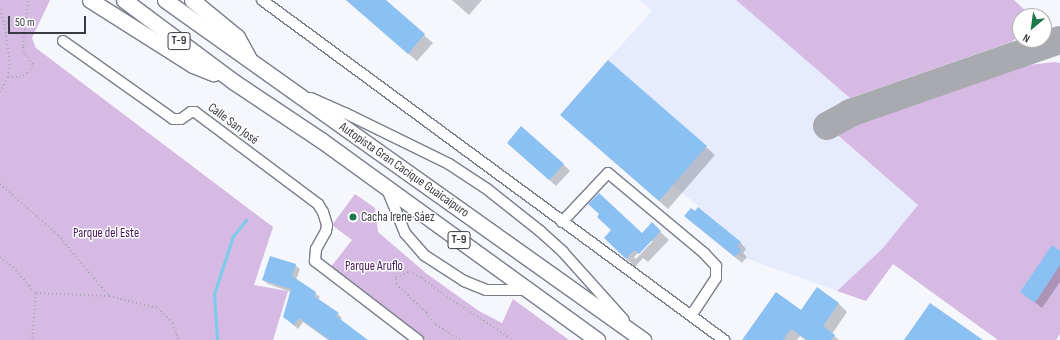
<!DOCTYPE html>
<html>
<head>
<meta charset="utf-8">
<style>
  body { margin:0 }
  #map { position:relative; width:1060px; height:340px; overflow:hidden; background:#f5f7fd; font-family:"Sofia Sans Condensed",sans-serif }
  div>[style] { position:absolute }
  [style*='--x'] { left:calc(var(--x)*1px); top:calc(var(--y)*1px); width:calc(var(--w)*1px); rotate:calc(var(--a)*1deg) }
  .built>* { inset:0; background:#e6ecfe }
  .green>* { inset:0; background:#d6bae4 }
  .shadow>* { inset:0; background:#0003 }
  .stream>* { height:3px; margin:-1.5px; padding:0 1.5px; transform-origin:1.5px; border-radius:1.5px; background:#7acceb }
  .taxiway>* { height:28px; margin:-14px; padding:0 14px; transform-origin:14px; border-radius:14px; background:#a8aab0 }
  .building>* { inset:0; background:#8ac0f2 }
  .path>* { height:2px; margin-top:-1px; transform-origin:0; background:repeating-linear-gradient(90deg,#a6a8ae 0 1px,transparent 0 4px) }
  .roads { filter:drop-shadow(1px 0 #797e8b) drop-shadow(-1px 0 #797e8b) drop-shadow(0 1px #797e8b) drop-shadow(0 -1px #797e8b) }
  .minor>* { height:10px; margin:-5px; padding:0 5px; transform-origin:5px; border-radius:5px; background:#fff }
  .highway>* { height:15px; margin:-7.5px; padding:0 7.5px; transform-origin:7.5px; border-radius:7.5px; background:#fff }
  .dots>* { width:11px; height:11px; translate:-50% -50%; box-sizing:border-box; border:2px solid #fff; border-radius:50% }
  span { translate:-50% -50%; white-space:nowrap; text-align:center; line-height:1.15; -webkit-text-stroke:3px #fff; paint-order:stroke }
  .shield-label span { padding:1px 3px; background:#fff; border:1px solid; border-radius:3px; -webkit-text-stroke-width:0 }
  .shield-label { font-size:12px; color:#393b41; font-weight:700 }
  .street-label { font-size:13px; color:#393b41 }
  .poi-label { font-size:13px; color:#393b41 }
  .left { translate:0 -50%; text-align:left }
  .park-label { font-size:13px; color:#46165a }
  .north { position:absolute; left:1012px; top:8px; width:40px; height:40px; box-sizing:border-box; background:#fff; border:1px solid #b0b1b3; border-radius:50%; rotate:209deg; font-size:11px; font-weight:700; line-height:16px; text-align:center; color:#393b41 }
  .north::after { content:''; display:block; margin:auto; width:14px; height:18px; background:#1e774b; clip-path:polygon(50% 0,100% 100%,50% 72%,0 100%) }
  .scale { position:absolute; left:8px; top:16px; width:78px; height:18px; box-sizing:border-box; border:2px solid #393b41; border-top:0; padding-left:5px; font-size:12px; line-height:14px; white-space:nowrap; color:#393b41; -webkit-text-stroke:3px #fff; paint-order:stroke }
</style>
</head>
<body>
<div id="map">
  <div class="built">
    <div style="clip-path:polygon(639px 0,736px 0,850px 98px,850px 113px,827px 127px,918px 205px,882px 249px,837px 291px,737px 255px,741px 250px,737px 246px,740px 241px,673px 185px,707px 146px,608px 60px,652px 11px)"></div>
  </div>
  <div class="green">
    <div style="clip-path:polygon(0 0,50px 0,32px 38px,36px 48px,273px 227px,254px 285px,288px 291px,273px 340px,0 340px)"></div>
    <div style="clip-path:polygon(736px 0,1014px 0,1029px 14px,1029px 16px,1020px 16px,1020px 36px,1011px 42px,850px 98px)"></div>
    <div style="clip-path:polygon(1055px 62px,1060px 63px,1060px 334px,1056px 340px,998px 340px,893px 264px,866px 301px,837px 291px,882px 249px,918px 205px,834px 132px,1028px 65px)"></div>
    <div style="clip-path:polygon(355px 194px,375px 208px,378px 232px,427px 274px,479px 311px,502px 323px,513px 299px,569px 340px,426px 340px,330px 268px,352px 240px,332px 225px)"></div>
  </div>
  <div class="shadow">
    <div style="clip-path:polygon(346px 0,384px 0,433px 43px,417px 61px)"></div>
    <div style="clip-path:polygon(452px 0,482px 0,469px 15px)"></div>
    <div style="clip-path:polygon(608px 61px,715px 155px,668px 209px,570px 123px)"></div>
    <div style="clip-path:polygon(508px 143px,563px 164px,570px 171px,556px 186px)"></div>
    <div style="clip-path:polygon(692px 222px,740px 242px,746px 249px,743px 253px,747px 257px,742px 263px)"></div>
    <div style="clip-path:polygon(evenodd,652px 224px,669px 240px,648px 262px,643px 258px,635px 267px,614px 247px,642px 234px,652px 224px,650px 241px,653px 241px,636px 259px,634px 257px,650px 241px)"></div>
    <div style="clip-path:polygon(1060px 252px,1060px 282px,1042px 308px,1022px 292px)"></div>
    <div style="clip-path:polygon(295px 265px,300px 269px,296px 280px,315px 293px,320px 297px,318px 300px,338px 314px,342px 318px,341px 320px,366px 340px,328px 340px,303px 322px,298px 329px,284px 317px,291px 292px,268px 284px,263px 280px)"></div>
    <div style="clip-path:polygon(817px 289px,839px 304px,847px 312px,832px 334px,839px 340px,805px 340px,800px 336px,797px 340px,748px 340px,801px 312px)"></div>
  </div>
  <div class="stream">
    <div style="--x:217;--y:340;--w:46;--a:-93.7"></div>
    <div style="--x:214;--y:294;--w:61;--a:-71.9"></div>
    <div style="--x:233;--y:236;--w:21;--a:-51"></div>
  </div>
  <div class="taxiway">
    <div style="--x:827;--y:126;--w:26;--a:-29"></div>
    <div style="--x:850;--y:113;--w:222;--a:-19.2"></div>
  </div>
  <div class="building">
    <div style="clip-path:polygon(346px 0,386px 0,425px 34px,408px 54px)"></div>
    <div style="clip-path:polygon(608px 60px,707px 146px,659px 201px,560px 115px)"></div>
    <div style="clip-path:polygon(521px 126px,564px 164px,549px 180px,507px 143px)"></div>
    <div style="clip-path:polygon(599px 193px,642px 233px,652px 222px,661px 231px,639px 254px,634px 250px,626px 259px,604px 238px,611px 230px,597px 217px,599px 214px,588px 204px)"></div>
    <div style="clip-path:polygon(698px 207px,741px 242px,737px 246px,741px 250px,735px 257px,684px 216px,691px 208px,695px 211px)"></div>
    <div style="clip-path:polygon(1052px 245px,1060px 251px,1060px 265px,1035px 303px,1020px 292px)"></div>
    <div style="clip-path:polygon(270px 256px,296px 264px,292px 276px,316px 292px,314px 296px,339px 313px,336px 316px,368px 340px,330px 340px,299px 318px,294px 325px,283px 317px,291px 289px,262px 280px)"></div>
    <div style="clip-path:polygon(817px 287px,839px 303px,823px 326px,835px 335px,831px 340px,807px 340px,791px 329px,783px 340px,742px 340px,776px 292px,801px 310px)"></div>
    <div style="clip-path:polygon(930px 303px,983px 340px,904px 340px)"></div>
  </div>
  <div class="path">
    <div style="--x:0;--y:9;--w:20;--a:75"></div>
    <div style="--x:5;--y:28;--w:36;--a:82"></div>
    <div style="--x:10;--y:64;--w:13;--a:99"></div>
    <div style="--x:8;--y:77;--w:17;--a:118"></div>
    <div style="--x:8;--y:77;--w:11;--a:0"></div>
    <div style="--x:19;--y:77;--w:10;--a:-24"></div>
    <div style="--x:28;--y:73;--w:10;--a:-61"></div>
    <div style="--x:33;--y:64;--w:15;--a:-127"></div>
    <div style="--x:24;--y:52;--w:6;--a:-99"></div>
    <div style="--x:23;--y:46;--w:46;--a:-83.8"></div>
    <div style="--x:0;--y:184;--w:77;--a:41.3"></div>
    <div style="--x:58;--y:235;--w:80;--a:50.1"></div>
    <div style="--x:0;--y:257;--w:16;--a:38"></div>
    <div style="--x:13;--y:267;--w:35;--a:49"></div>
    <div style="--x:36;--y:293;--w:47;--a:94.9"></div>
    <div style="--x:36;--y:293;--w:73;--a:2.4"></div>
    <div style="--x:109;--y:296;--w:50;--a:13.8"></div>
    <div style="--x:158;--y:308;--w:21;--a:45"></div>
    <div style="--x:173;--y:323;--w:18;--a:71"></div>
    <div style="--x:460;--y:340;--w:31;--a:-147"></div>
    <div style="--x:434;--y:323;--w:14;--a:-126"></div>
    <div style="--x:426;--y:312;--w:41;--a:-137"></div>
    <div style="--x:396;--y:284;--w:7;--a:-90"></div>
    <div style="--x:396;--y:277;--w:14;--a:-21"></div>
    <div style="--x:409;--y:272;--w:14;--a:25"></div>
    <div style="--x:422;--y:278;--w:23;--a:38"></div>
    <div style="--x:440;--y:292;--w:87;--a:33.3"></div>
  </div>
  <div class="roads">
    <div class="minor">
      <div style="--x:262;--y:0;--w:574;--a:36.35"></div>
      <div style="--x:63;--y:41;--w:135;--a:35.3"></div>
      <div style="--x:173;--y:119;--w:8;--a:0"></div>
      <div style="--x:181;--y:119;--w:12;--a:-35"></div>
      <div style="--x:191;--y:112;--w:4;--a:0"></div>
      <div style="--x:195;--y:112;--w:154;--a:36.8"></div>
      <div style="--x:318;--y:204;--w:9;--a:58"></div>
      <div style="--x:323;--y:212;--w:14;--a:73"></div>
      <div style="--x:327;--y:225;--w:6;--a:99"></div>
      <div style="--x:326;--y:231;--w:21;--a:119"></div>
      <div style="--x:316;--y:249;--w:12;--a:95"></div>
      <div style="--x:315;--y:261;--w:130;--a:37.5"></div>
      <div style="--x:311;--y:98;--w:37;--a:24"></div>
      <div style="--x:345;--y:113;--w:116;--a:26.1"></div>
      <div style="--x:449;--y:164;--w:45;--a:33.3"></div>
      <div style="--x:487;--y:189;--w:68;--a:38.4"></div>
      <div style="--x:540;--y:231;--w:31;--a:42"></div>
      <div style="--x:563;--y:252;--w:91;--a:48.1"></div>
      <div style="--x:387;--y:189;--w:48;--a:67.8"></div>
      <div style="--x:405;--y:233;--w:29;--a:49"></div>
      <div style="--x:424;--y:255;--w:48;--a:33"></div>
      <div style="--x:464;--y:281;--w:24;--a:22"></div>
      <div style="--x:486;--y:290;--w:42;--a:0"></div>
      <div style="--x:562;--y:222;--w:67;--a:-46.8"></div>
      <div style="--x:608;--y:173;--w:125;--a:39.8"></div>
      <div style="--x:704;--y:253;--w:18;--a:47"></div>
      <div style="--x:716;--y:266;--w:12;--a:90"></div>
      <div style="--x:716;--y:278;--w:45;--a:123.3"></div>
    </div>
    <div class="highway">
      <div style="--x:90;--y:0;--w:122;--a:32.3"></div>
      <div style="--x:193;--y:65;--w:22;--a:22"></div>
      <div style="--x:124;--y:0;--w:137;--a:36.7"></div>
      <div style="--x:234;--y:82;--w:105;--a:33.7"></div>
      <div style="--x:321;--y:140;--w:341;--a:35.9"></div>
      <div style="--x:165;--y:0;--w:587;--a:35.42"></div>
      <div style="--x:192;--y:0;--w:58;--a:39.4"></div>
      <div style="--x:237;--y:37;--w:23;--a:61"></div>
    </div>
  </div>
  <div class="dots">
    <div style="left:353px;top:217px;background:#1e774b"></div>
  </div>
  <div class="shield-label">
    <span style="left:179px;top:41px">T-9</span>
    <span style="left:459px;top:240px">T-9</span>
  </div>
  <div class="street-label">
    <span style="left:233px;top:124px;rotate:37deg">Calle San José</span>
    <span style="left:404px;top:170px;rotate:35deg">Autopista Gran Cacique Guaicaipuro</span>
  </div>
  <div class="poi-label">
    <span class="left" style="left:361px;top:217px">Cacha Irene Sáez</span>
  </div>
  <div class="park-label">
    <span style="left:106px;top:233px">Parque del Este</span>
    <span style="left:374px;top:266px">Parque Aruflo</span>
  </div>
  <div class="north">N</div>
  <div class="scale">50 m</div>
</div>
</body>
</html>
